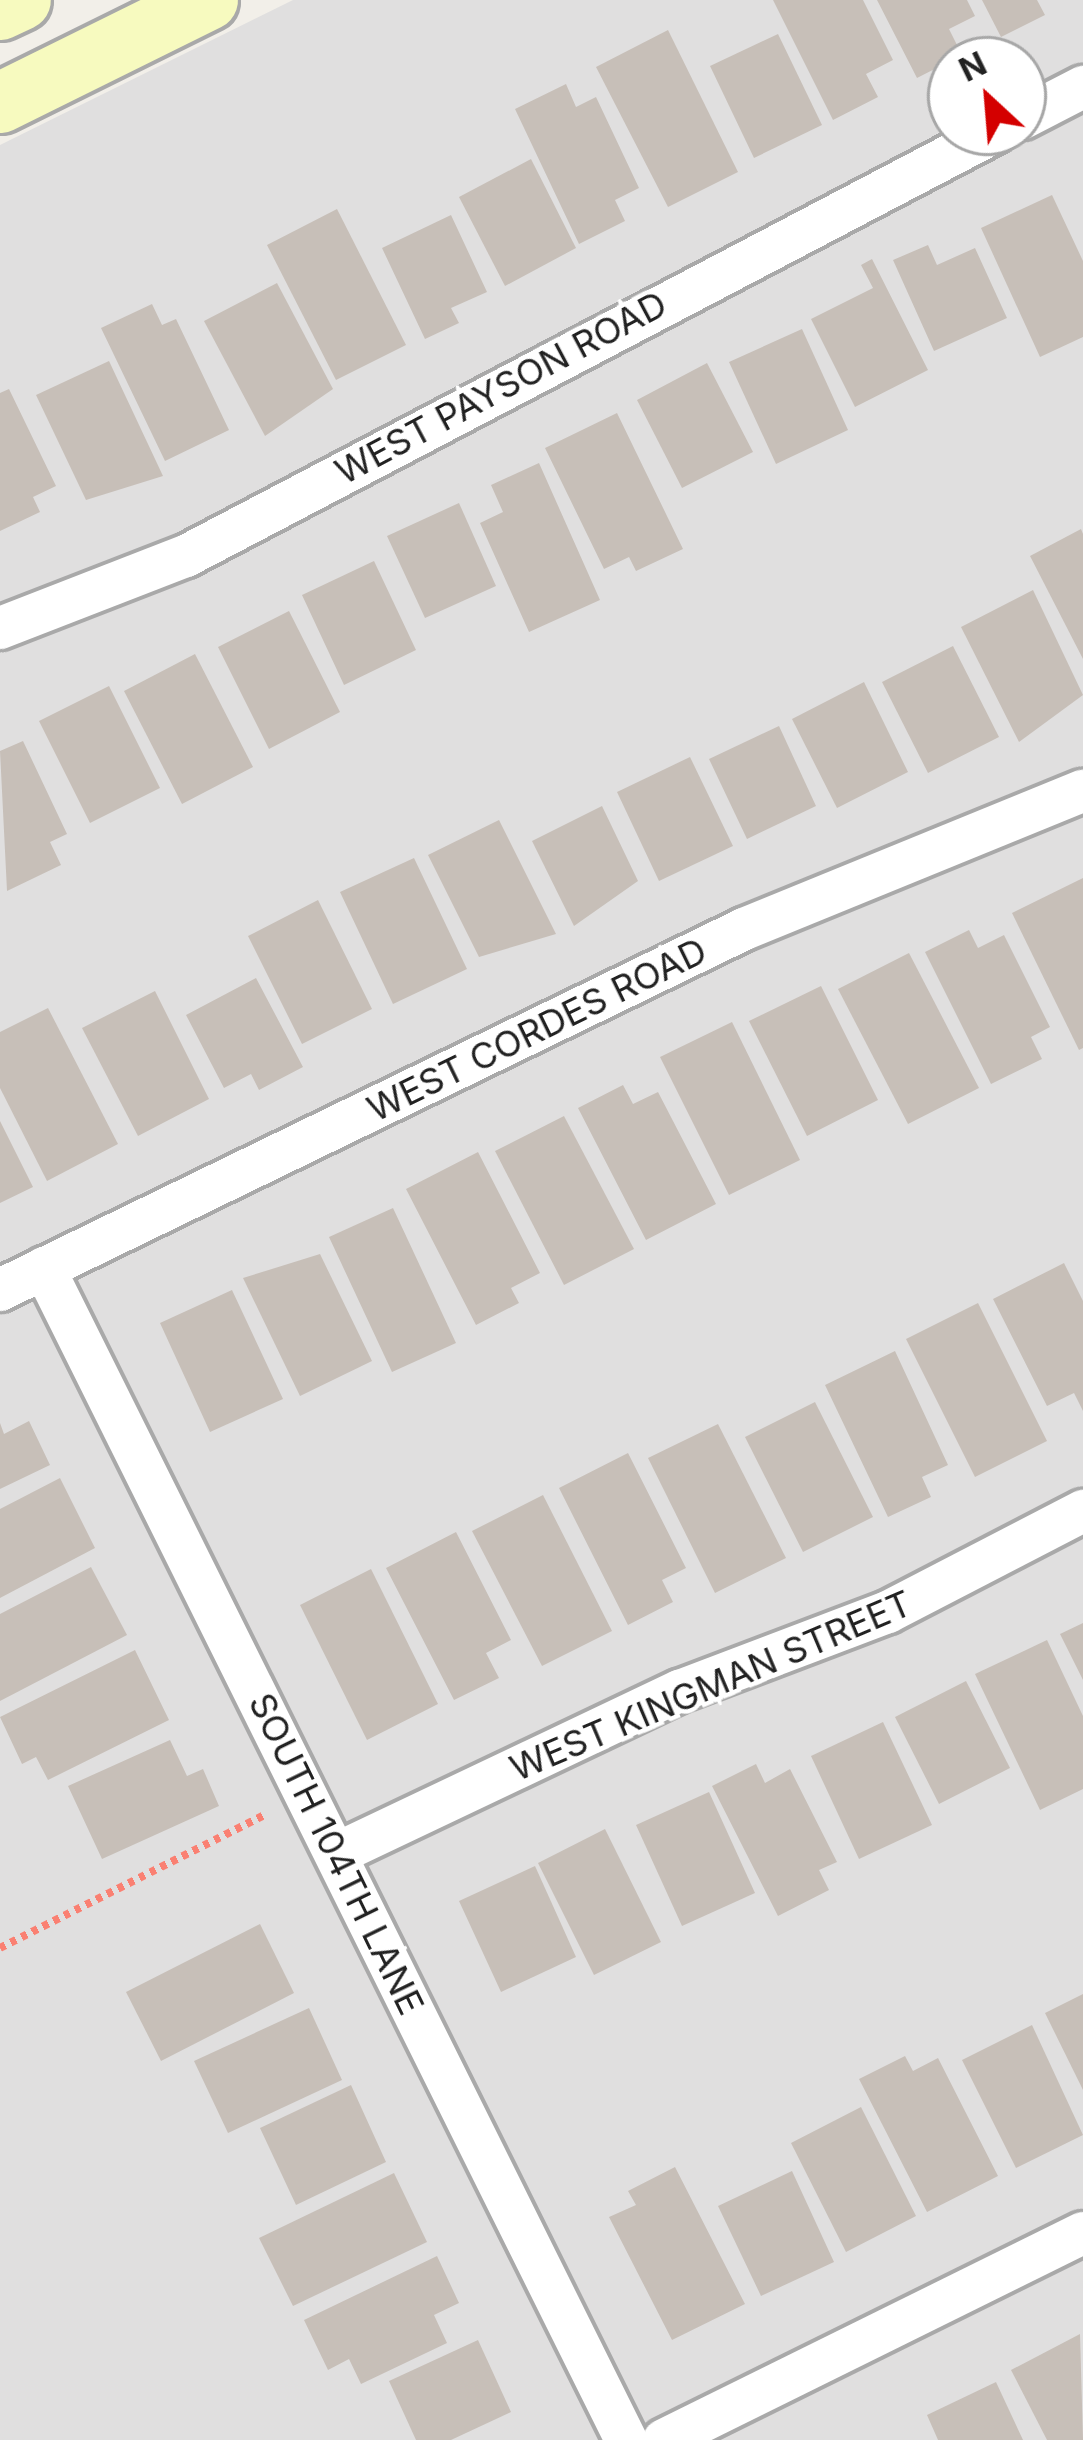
<!DOCTYPE html>
<html>
<head>
<meta charset="utf-8">
<style>
  body { margin:0 }
  #map { position:relative; width:1083px; height:2440px; overflow:hidden; background:#f2efe9; font-family:Inter,sans-serif }
  div>[style] { position:absolute }
  [style*='--x'] { left:calc(var(--x)*1px); top:calc(var(--y)*1px); width:calc(var(--w)*1px); rotate:calc(var(--a)*1deg) }
  .residential>* { inset:0; background:#e0dfdf }
  .building>* { inset:0; background:#c7bfb8 }
  .path>* { height:8px; margin-top:-4px; transform-origin:0; background:repeating-linear-gradient(90deg,#fa8072 0 6px,transparent 0 12px) }
  .roads { filter:drop-shadow(3px 0 #a9a9a9) drop-shadow(-3px 0 #a9a9a9) drop-shadow(0 3px #a9a9a9) drop-shadow(0 -3px #a9a9a9) }
  .minor>* { height:42px; margin:-21px; padding:0 21px; transform-origin:21px; border-radius:21px; background:#fff }
  .secondary>* { height:60px; margin:-30px; padding:0 30px; transform-origin:30px; border-radius:30px; background:#f7fabf }
  span { translate:-50% -50%; white-space:nowrap; text-align:center; line-height:1.15; -webkit-text-stroke:9px #fff; paint-order:stroke }
  .street-label { font-size:36px; color:#222 }
  .north { position:absolute; left:927px; top:36px; width:120px; height:120px; box-sizing:border-box; background:#fff; border:3px solid #a7a7a7; border-radius:50%; rotate:334deg; font-size:33px; font-weight:700; line-height:48px; text-align:center; color:#222 }
  .north::after { content:''; display:block; margin:auto; width:42px; height:54px; background:#d40000; clip-path:polygon(50% 0,100% 100%,50% 72%,0 100%) }
</style>
</head>
<body>
<div id="map">
  <div class="residential">
    <div style="clip-path:polygon(evenodd,293px 0,1083px 0,1083px 2440px,0 2440px,0 145px,293px 0,951px 60px,1023px 60px,1023px 132px,951px 132px,951px 60px)"></div>
  </div>
  <div class="building">
    <div style="clip-path:polygon(773px 0,863px 0,893px 60px,866px 74px,878px 97px,833px 120px)"></div>
    <div style="clip-path:polygon(877px 0,967px 0,975px 16px,949px 29px,962px 55px,917px 78px)"></div>
    <div style="clip-path:polygon(982px 0,1037px 0,1045px 15px,1001px 37px)"></div>
    <div style="clip-path:polygon(668px 30px,738px 172px,668px 207px,596px 67px)"></div>
    <div style="clip-path:polygon(778px 34px,822px 125px,754px 158px,710px 66px)"></div>
    <div style="clip-path:polygon(566px 84px,576px 107px,596px 97px,639px 188px,615px 200px,625px 221px,579px 244px,515px 109px)"></div>
    <div style="clip-path:polygon(531px 159px,576px 248px,505px 286px,459px 197px)"></div>
    <div style="clip-path:polygon(1052px 195px,1083px 261px,1083px 337px,1040px 357px,981px 228px)"></div>
    <div style="clip-path:polygon(337px 209px,406px 345px,336px 380px,267px 245px)"></div>
    <div style="clip-path:polygon(451px 215px,487px 292px,451px 308px,459px 323px,425px 339px,382px 248px)"></div>
    <div style="clip-path:polygon(928px 245px,937px 265px,975px 248px,1007px 318px,934px 351px,893px 260px)"></div>
    <div style="clip-path:polygon(872px 259px,928px 370px,855px 407px,811px 319px,873px 288px,861px 265px)"></div>
    <div style="clip-path:polygon(277px 283px,333px 389px,265px 436px,204px 321px)"></div>
    <div style="clip-path:polygon(152px 304px,162px 325px,176px 319px,229px 430px,165px 461px,101px 328px)"></div>
    <div style="clip-path:polygon(802px 329px,848px 430px,776px 464px,729px 362px)"></div>
    <div style="clip-path:polygon(109px 361px,163px 476px,86px 500px,36px 395px)"></div>
    <div style="clip-path:polygon(707px 363px,753px 452px,682px 488px,637px 400px)"></div>
    <div style="clip-path:polygon(9px 389px,56px 486px,33px 497px,40px 512px,0 531px,0 393px)"></div>
    <div style="clip-path:polygon(617px 413px,683px 549px,636px 571px,629px 557px,604px 569px,545px 448px)"></div>
    <div style="clip-path:polygon(539px 463px,600px 600px,529px 632px,480px 523px,503px 512px,491px 485px)"></div>
    <div style="clip-path:polygon(459px 503px,496px 586px,425px 618px,387px 536px)"></div>
    <div style="clip-path:polygon(1081px 529px,1083px 534px,1083px 659px,1030px 556px)"></div>
    <div style="clip-path:polygon(374px 561px,416px 650px,344px 685px,302px 595px)"></div>
    <div style="clip-path:polygon(1033px 590px,1083px 695px,1019px 742px,961px 627px)"></div>
    <div style="clip-path:polygon(289px 611px,340px 712px,269px 749px,218px 647px)"></div>
    <div style="clip-path:polygon(953px 646px,999px 737px,928px 773px,882px 682px)"></div>
    <div style="clip-path:polygon(195px 654px,253px 767px,182px 804px,124px 691px)"></div>
    <div style="clip-path:polygon(864px 682px,908px 772px,837px 808px,792px 719px)"></div>
    <div style="clip-path:polygon(109px 686px,160px 788px,90px 823px,39px 721px)"></div>
    <div style="clip-path:polygon(779px 726px,816px 806px,747px 839px,709px 759px)"></div>
    <div style="clip-path:polygon(23px 741px,67px 834px,50px 842px,61px 865px,7px 891px,0 751px)"></div>
    <div style="clip-path:polygon(690px 757px,733px 846px,659px 881px,617px 792px)"></div>
    <div style="clip-path:polygon(602px 806px,638px 881px,574px 926px,532px 841px)"></div>
    <div style="clip-path:polygon(499px 820px,556px 934px,479px 957px,428px 855px)"></div>
    <div style="clip-path:polygon(414px 858px,467px 969px,393px 1004px,340px 892px)"></div>
    <div style="clip-path:polygon(1083px 878px,1083px 1048px,1079px 1050px,1012px 913px)"></div>
    <div style="clip-path:polygon(318px 900px,372px 1009px,302px 1044px,248px 936px)"></div>
    <div style="clip-path:polygon(969px 930px,978px 948px,1004px 935px,1050px 1027px,1031px 1037px,1042px 1059px,991px 1084px,925px 952px)"></div>
    <div style="clip-path:polygon(909px 953px,979px 1088px,908px 1124px,838px 989px)"></div>
    <div style="clip-path:polygon(256px 978px,303px 1067px,259px 1090px,251px 1074px,224px 1088px,186px 1015px)"></div>
    <div style="clip-path:polygon(821px 986px,878px 1100px,807px 1136px,749px 1021px)"></div>
    <div style="clip-path:polygon(155px 991px,209px 1099px,138px 1136px,82px 1028px)"></div>
    <div style="clip-path:polygon(48px 1008px,118px 1144px,47px 1181px,0 1088px,0 1032px)"></div>
    <div style="clip-path:polygon(732px 1022px,800px 1160px,729px 1195px,660px 1057px)"></div>
    <div style="clip-path:polygon(623px 1085px,633px 1104px,658px 1092px,716px 1204px,646px 1240px,578px 1108px)"></div>
    <div style="clip-path:polygon(564px 1116px,634px 1249px,564px 1285px,495px 1151px)"></div>
    <div style="clip-path:polygon(0 1121px,33px 1187px,0 1203px)"></div>
    <div style="clip-path:polygon(478px 1152px,540px 1273px,511px 1288px,519px 1303px,476px 1325px,406px 1189px)"></div>
    <div style="clip-path:polygon(393px 1208px,456px 1343px,392px 1372px,329px 1237px)"></div>
    <div style="clip-path:polygon(320px 1254px,372px 1361px,300px 1396px,243px 1278px)"></div>
    <div style="clip-path:polygon(1064px 1263px,1083px 1301px,1083px 1411px,1074px 1393px,1047px 1406px,993px 1299px)"></div>
    <div style="clip-path:polygon(232px 1290px,283px 1399px,210px 1432px,160px 1323px)"></div>
    <div style="clip-path:polygon(978px 1303px,1047px 1441px,975px 1477px,906px 1339px)"></div>
    <div style="clip-path:polygon(895px 1351px,948px 1465px,922px 1477px,931px 1497px,888px 1517px,825px 1385px)"></div>
    <div style="clip-path:polygon(815px 1402px,873px 1517px,803px 1552px,745px 1437px)"></div>
    <div style="clip-path:polygon(29px 1421px,50px 1465px,0 1489px,0 1423px,4px 1434px)"></div>
    <div style="clip-path:polygon(718px 1424px,786px 1558px,715px 1593px,648px 1458px)"></div>
    <div style="clip-path:polygon(628px 1453px,686px 1568px,662px 1580px,673px 1602px,628px 1625px,559px 1488px)"></div>
    <div style="clip-path:polygon(60px 1478px,95px 1548px,0 1598px,0 1509px)"></div>
    <div style="clip-path:polygon(543px 1495px,612px 1631px,542px 1666px,472px 1531px)"></div>
    <div style="clip-path:polygon(456px 1532px,511px 1640px,486px 1653px,499px 1678px,454px 1700px,386px 1568px)"></div>
    <div style="clip-path:polygon(91px 1567px,127px 1635px,0 1701px,0 1614px)"></div>
    <div style="clip-path:polygon(371px 1569px,438px 1704px,367px 1740px,300px 1605px)"></div>
    <div style="clip-path:polygon(1083px 1623px,1083px 1680px,1060px 1634px)"></div>
    <div style="clip-path:polygon(1047px 1640px,1083px 1716px,1083px 1789px,1040px 1810px,975px 1674px)"></div>
    <div style="clip-path:polygon(135px 1650px,169px 1720px,48px 1780px,36px 1757px,22px 1764px,0 1717px)"></div>
    <div style="clip-path:polygon(966px 1681px,1010px 1768px,939px 1804px,895px 1717px)"></div>
    <div style="clip-path:polygon(883px 1722px,932px 1825px,859px 1859px,811px 1756px)"></div>
    <div style="clip-path:polygon(170px 1740px,187px 1776px,203px 1769px,219px 1806px,102px 1859px,68px 1786px)"></div>
    <div style="clip-path:polygon(756px 1764px,765px 1783px,790px 1769px,837px 1862px,819px 1870px,829px 1890px,778px 1916px,712px 1786px)"></div>
    <div style="clip-path:polygon(709px 1792px,755px 1893px,682px 1926px,636px 1825px)"></div>
    <div style="clip-path:polygon(605px 1829px,661px 1942px,594px 1975px,538px 1863px)"></div>
    <div style="clip-path:polygon(535px 1866px,576px 1957px,501px 1992px,459px 1901px)"></div>
    <div style="clip-path:polygon(260px 1924px,294px 1993px,161px 2061px,126px 1992px)"></div>
    <div style="clip-path:polygon(1083px 1994px,1083px 2090px,1045px 2013px)"></div>
    <div style="clip-path:polygon(309px 2008px,342px 2080px,228px 2133px,194px 2061px)"></div>
    <div style="clip-path:polygon(1032px 2025px,1083px 2135px,1016px 2168px,962px 2060px)"></div>
    <div style="clip-path:polygon(905px 2056px,913px 2071px,938px 2058px,998px 2176px,927px 2212px,859px 2079px)"></div>
    <div style="clip-path:polygon(351px 2085px,386px 2162px,296px 2205px,260px 2128px)"></div>
    <div style="clip-path:polygon(861px 2107px,916px 2216px,846px 2252px,791px 2143px)"></div>
    <div style="clip-path:polygon(675px 2167px,745px 2304px,672px 2340px,609px 2217px,636px 2205px,628px 2191px)"></div>
    <div style="clip-path:polygon(792px 2171px,834px 2262px,761px 2296px,718px 2206px)"></div>
    <div style="clip-path:polygon(394px 2173px,427px 2242px,293px 2306px,259px 2238px)"></div>
    <div style="clip-path:polygon(437px 2256px,459px 2303px,434px 2315px,447px 2343px,361px 2384px,349px 2359px,328px 2370px,304px 2320px)"></div>
    <div style="clip-path:polygon(1080px 2334px,1083px 2440px,1047px 2440px,1011px 2370px)"></div>
    <div style="clip-path:polygon(478px 2340px,511px 2412px,451px 2440px,416px 2440px,389px 2381px)"></div>
    <div style="clip-path:polygon(996px 2382px,1023px 2440px,938px 2440px,927px 2415px)"></div>
  </div>
  <div class="path">
    <div style="--x:0;--y:1948;--w:299;--a:-26.7"></div>
  </div>
  <div class="roads">
    <div class="minor">
      <div style="--x:1023;--y:118;--w:68;--a:-27.3"></div>
      <div style="--x:0;--y:628;--w:199;--a:-21.2"></div>
      <div style="--x:186;--y:556;--w:913;--a:-27.66"></div>
      <div style="--x:44;--y:1268;--w:1309;--a:63.59"></div>
      <div style="--x:0;--y:1290;--w:827;--a:-25.88"></div>
      <div style="--x:744;--y:929;--w:366;--a:-22.2"></div>
      <div style="--x:336;--y:1854;--w:381;--a:-25.4"></div>
      <div style="--x:680;--y:1691;--w:222;--a:-20.8"></div>
      <div style="--x:888;--y:1612;--w:220;--a:-27.4"></div>
      <div style="--x:664;--y:2440;--w:467;--a:-26.3"></div>
    </div>
    <div class="secondary">
      <div style="--x:0;--y:10;--w:23;--a:-25"></div>
      <div style="--x:0;--y:103;--w:232;--a:-26.3"></div>
    </div>
  </div>
  <div class="street-label">
    <span style="left:501px;top:388px;rotate:-28deg">WEST PAYSON ROAD</span>
    <span style="left:537px;top:1030px;rotate:-26deg">WEST CORDES ROAD</span>
    <span style="left:711px;top:1686px;rotate:-23deg">WEST KINGMAN STREET</span>
    <span style="left:336px;top:1854px;rotate:64deg">SOUTH 104TH LANE</span>
  </div>
  <div class="north">N</div>
</div>
</body>
</html>
